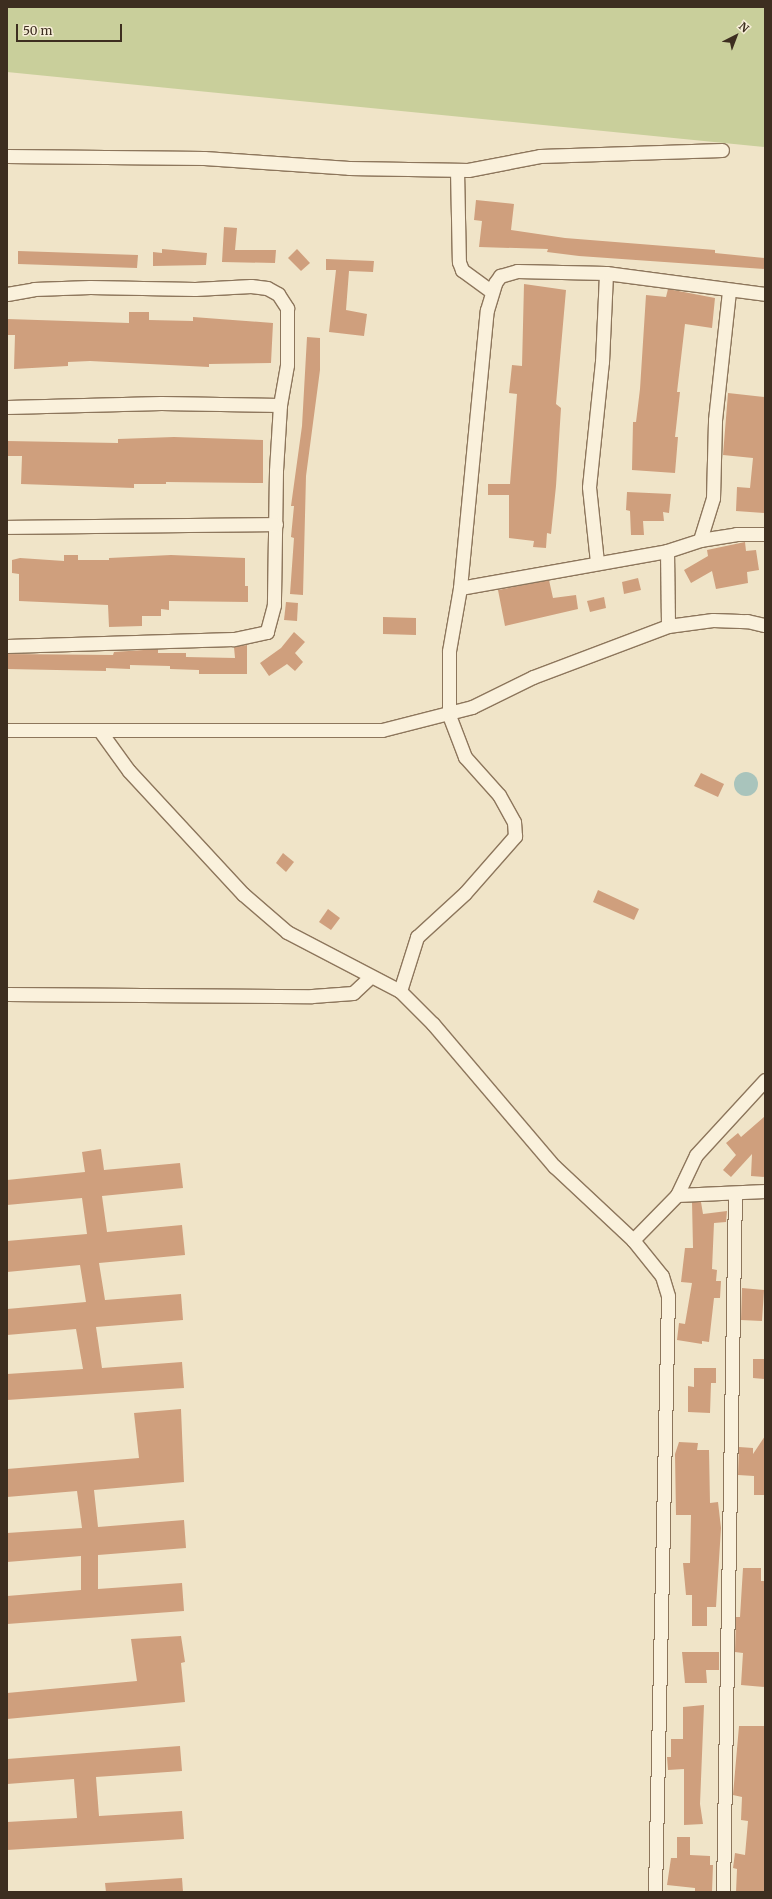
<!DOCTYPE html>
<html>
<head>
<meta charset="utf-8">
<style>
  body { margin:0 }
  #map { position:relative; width:772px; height:1899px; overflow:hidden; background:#f0e4c8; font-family:Merriweather,serif }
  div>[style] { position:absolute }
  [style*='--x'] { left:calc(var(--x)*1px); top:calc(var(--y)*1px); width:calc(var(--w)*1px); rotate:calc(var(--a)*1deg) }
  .green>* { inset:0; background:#c9cf9b }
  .water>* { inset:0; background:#a9c4bc }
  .round { border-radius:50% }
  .building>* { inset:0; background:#cf9f7d }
  .roads { filter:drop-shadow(1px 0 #8d765c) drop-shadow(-1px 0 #8d765c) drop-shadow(0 1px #8d765c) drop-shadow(0 -1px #8d765c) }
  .minor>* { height:13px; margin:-6.5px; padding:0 6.5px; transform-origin:6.5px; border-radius:6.5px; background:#faf1dc }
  span { translate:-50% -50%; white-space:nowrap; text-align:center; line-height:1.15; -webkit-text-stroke:3px #f7eed8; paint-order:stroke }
  .frame { position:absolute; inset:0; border:8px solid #3d2e20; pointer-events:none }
  .north { position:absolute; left:716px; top:16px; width:40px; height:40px; -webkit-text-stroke:3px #f7eed8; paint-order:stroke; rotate:42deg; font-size:11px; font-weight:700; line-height:16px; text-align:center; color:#3d2e20 }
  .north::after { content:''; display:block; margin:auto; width:14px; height:18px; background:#3d2e20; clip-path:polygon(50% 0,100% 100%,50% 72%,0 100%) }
  .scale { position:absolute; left:16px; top:24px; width:106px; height:18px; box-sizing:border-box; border:2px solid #3d2e20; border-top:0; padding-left:5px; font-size:12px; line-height:14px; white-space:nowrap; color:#3d2e20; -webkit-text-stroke:3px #f7eed8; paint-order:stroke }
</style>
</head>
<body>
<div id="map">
  <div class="green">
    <div style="clip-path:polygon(7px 7px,765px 7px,765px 147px,7px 72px)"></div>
  </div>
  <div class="water">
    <div class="round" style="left:734px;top:772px;width:24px;height:24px"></div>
  </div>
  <div class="building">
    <div style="clip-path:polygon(476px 200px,514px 204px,511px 230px,565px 238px,715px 250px,715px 253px,765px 258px,765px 269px,579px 256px,547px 252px,548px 249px,479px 247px,482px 221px,474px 220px)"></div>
    <div style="clip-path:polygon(224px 227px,237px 228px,235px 250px,276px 250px,275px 263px,222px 262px)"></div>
    <div style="clip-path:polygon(162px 249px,207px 253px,206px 265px,153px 266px,153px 252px,162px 253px)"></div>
    <div style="clip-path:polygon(297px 249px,310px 263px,301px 271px,288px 258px)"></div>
    <div style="clip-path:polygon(18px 251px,138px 255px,137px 268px,18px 264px)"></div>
    <div style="clip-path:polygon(326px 259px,374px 261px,373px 272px,349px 271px,346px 310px,367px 314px,364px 336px,329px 332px,336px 270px,326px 270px)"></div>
    <div style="clip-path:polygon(524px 284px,566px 290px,556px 404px,561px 408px,556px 486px,551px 534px,547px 533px,546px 548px,533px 547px,534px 541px,509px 538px,509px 495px,488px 495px,488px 484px,510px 484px,517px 394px,509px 393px,512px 365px,522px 366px)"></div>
    <div style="clip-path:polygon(668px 289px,715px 298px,712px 328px,685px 324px,677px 392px,680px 392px,675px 437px,678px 437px,675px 473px,632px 470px,633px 422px,636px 422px,640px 389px,646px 295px,666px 297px)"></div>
    <div style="clip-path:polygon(129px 312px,149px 312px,149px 320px,193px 321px,193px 317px,273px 323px,271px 363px,209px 364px,209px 367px,90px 361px,68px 362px,68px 366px,14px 369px,15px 335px,7px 335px,7px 319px,129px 323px)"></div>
    <div style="clip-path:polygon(307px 337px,320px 338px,320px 370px,306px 476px,303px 595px,290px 594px,294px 538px,291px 537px,294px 506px,291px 506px,302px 426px)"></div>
    <div style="clip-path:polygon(728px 393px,765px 397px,764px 513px,736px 511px,737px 487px,750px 488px,753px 458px,723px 455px)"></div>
    <div style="clip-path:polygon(174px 437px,263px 440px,263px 483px,166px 482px,166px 484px,134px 484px,134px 488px,21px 484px,22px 456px,7px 456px,7px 441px,118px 443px,118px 439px)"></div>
    <div style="clip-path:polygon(627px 492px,671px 494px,669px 513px,663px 512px,664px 521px,643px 521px,644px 535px,631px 535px,630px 511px,626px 510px)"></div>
    <div style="clip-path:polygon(745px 542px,746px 551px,756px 550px,759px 570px,747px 572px,748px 583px,716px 589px,712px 571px,691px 583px,684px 570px,708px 556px,707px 550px)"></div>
    <div style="clip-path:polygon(64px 555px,78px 555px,78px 560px,109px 560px,109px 558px,171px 555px,245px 558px,245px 586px,248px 586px,248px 602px,169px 601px,169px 610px,161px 609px,161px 616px,142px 616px,142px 626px,109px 627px,108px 605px,19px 601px,19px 574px,12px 573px,12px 560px,20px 558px,64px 561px)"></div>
    <div style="clip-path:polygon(638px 578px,641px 590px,624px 594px,622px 582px)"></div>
    <div style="clip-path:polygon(549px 580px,553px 598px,576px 595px,578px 609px,505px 626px,498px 590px)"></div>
    <div style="clip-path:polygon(604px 597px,606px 608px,590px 612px,587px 601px)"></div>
    <div style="clip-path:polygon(286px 602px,298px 603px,297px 621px,284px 620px)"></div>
    <div style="clip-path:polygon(383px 617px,416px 618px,416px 635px,383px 634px)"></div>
    <div style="clip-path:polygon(294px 632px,305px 642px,295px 653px,303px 662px,295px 671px,287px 664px,269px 676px,260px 663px,281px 648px)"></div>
    <div style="clip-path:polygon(247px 645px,247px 674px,199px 674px,199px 670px,170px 669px,170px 666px,130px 665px,130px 669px,106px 668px,106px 671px,7px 669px,7px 654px,113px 655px,114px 652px,158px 649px,158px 653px,186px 653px,186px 657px,235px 658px,234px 647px)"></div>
    <div style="clip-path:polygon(701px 773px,724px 784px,718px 797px,694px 786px)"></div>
    <div style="clip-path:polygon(283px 853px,294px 862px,286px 872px,276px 863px)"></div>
    <div style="clip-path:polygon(598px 890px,639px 909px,634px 920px,593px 902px)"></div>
    <div style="clip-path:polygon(328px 909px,340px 918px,331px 930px,319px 922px)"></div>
    <div style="clip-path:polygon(765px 1116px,765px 1177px,751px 1176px,752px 1154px,731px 1177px,723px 1170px,736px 1155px,726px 1143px,738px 1133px,741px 1137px)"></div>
    <div style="clip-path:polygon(101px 1149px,104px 1170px,180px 1163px,183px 1188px,102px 1196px,107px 1232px,182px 1225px,185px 1255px,99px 1263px,105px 1300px,181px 1294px,183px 1320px,96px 1327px,102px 1368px,182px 1362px,184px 1388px,7px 1400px,7px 1374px,83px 1369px,76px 1329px,7px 1335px,7px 1309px,86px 1302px,80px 1265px,7px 1272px,7px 1241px,87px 1234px,82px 1198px,7px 1205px,7px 1180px,85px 1172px,82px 1152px)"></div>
    <div style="clip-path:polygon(692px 1202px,701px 1202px,703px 1214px,727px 1211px,726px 1222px,714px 1223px,712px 1269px,717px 1270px,716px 1281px,721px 1281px,720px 1298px,714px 1298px,709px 1342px,702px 1341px,702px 1344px,677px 1340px,679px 1323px,685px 1324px,692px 1283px,681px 1282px,685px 1248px,693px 1248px)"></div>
    <div style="clip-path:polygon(742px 1288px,764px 1290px,762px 1321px,741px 1320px)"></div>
    <div style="clip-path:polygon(753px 1359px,764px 1359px,764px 1379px,753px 1378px)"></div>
    <div style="clip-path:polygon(694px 1368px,716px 1368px,716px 1383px,711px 1383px,710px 1413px,688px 1412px,688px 1386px,694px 1387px)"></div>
    <div style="clip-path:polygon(181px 1409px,184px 1482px,94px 1490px,98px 1527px,184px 1520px,186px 1548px,98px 1555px,98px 1589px,182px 1583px,184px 1611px,7px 1624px,7px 1596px,81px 1590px,81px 1556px,7px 1562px,7px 1533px,82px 1528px,77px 1491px,7px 1497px,7px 1469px,139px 1458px,134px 1413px)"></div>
    <div style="clip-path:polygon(765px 1436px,765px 1495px,754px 1495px,754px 1476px,738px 1475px,739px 1447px,753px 1448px,753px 1454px)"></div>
    <div style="clip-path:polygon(679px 1442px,698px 1443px,697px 1450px,709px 1450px,710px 1503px,718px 1502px,721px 1528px,716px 1607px,707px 1607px,707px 1626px,692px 1626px,692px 1595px,686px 1595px,683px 1563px,690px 1563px,691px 1515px,676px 1515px,675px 1454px)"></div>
    <div style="clip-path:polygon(743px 1568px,761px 1568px,761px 1581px,765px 1581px,765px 1687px,741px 1685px,743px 1653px,735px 1652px,736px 1617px,740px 1617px)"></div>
    <div style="clip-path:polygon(181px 1636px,185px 1662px,181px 1663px,185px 1702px,7px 1719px,7px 1693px,137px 1681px,131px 1639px)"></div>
    <div style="clip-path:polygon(682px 1652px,719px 1652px,719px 1670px,706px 1670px,707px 1683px,685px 1683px)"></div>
    <div style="clip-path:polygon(704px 1705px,700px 1804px,703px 1824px,684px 1825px,684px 1769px,668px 1770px,667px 1757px,671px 1757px,671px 1739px,683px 1739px,683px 1707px)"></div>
    <div style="clip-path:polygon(739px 1726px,765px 1726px,765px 1892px,736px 1892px,737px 1869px,733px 1868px,735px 1853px,745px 1855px,748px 1821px,741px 1820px,742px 1797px,733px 1795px)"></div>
    <div style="clip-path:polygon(180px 1746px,182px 1771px,96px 1777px,99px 1816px,182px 1811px,184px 1839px,7px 1850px,7px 1822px,77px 1818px,74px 1779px,7px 1784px,7px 1759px)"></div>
    <div style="clip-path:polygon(677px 1837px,690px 1837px,690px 1855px,710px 1856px,710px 1865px,713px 1865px,712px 1892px,695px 1892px,695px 1888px,667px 1885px,671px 1858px,677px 1858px)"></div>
    <div style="clip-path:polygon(182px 1878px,183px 1892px,106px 1892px,105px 1883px)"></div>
  </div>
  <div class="roads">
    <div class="minor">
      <div style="--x:7;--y:156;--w:197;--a:0.6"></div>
      <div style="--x:204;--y:158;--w:145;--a:3.9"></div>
      <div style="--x:349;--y:168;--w:119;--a:1"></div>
      <div style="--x:468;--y:170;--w:73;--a:-11"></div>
      <div style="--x:540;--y:156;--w:182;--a:-1.9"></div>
      <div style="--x:457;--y:170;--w:92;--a:88.8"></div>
      <div style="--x:459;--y:262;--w:9;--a:69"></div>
      <div style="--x:462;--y:270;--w:36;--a:36"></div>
      <div style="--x:7;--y:294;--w:27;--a:-10"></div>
      <div style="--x:34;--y:289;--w:56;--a:-2"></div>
      <div style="--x:90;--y:287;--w:105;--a:1.1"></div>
      <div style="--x:195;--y:289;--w:56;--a:-3.1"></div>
      <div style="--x:251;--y:286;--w:16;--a:7"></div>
      <div style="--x:267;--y:288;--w:13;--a:29"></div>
      <div style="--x:278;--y:294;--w:17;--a:57"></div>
      <div style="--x:287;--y:308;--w:57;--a:90"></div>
      <div style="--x:287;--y:365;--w:41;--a:99.9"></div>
      <div style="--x:280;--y:405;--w:66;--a:93.5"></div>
      <div style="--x:276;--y:471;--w:134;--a:90.9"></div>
      <div style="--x:274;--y:605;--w:28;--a:105"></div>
      <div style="--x:267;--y:632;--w:35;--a:168"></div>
      <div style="--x:233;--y:639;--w:226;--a:178.2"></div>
      <div style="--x:7;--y:407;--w:154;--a:-1.5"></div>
      <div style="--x:161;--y:403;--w:119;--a:1"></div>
      <div style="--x:7;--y:527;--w:269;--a:-0.6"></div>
      <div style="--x:700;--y:540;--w:44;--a:-72.8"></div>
      <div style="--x:713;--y:498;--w:78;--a:-88.5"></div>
      <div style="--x:715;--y:420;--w:130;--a:-83.8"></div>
      <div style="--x:667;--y:551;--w:75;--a:89.2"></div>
      <div style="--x:597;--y:562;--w:75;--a:-96.1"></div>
      <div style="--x:589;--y:487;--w:126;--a:-84.1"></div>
      <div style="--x:602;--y:362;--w:89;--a:-87.4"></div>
      <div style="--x:460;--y:588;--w:210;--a:-10.1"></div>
      <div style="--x:667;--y:551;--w:35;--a:-18"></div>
      <div style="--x:700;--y:540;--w:36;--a:-9"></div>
      <div style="--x:736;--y:534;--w:29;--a:0"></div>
      <div style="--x:7;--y:730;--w:375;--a:0"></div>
      <div style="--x:382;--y:730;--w:93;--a:-14.3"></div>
      <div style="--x:472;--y:707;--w:68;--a:-26.2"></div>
      <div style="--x:533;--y:677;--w:144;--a:-20.7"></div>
      <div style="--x:668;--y:626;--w:45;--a:-7.6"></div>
      <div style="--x:713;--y:620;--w:34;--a:2"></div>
      <div style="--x:747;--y:621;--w:18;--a:13"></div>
      <div style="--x:100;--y:731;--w:49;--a:54.1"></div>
      <div style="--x:129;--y:771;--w:168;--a:47.2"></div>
      <div style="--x:243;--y:894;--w:58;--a:40.8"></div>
      <div style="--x:287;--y:932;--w:127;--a:27.6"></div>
      <div style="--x:400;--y:991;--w:47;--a:45"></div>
      <div style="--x:433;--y:1024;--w:187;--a:49.6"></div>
      <div style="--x:554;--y:1166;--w:108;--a:43.1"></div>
      <div style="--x:633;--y:1240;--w:46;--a:51.1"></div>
      <div style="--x:662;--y:1276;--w:21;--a:73"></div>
      <div style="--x:668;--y:1296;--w:596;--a:91.25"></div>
      <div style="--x:400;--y:991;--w:57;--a:-72.5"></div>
      <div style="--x:417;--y:937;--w:65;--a:-42.5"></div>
      <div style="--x:465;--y:893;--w:76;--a:-48.7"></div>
      <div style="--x:515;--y:836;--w:14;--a:-94"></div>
      <div style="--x:514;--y:822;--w:31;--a:-119"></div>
      <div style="--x:499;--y:795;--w:51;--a:-131.8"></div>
      <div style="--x:465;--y:757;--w:45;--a:-110.9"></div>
      <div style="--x:449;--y:715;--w:64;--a:-90"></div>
      <div style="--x:449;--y:651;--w:64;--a:-80.1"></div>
      <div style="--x:460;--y:588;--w:279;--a:-84.5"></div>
      <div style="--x:487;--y:310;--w:28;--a:-73"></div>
      <div style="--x:495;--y:283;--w:9;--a:-54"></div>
      <div style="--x:500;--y:276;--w:18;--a:-16"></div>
      <div style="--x:517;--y:271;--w:89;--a:1.3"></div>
      <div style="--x:606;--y:273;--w:160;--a:7.5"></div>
      <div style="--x:7;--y:994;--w:305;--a:0.4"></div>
      <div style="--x:312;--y:996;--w:41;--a:-4.2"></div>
      <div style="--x:353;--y:993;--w:23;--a:-43"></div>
      <div style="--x:677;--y:1195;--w:44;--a:-64.6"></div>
      <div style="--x:696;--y:1155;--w:102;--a:-47.4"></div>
      <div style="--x:633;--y:1240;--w:63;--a:-45.6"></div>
      <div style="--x:677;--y:1195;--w:88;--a:-2.6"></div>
      <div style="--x:723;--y:1892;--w:699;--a:-89.02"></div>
    </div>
  </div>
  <div class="frame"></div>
  <div class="north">N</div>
  <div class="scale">50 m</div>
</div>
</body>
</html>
